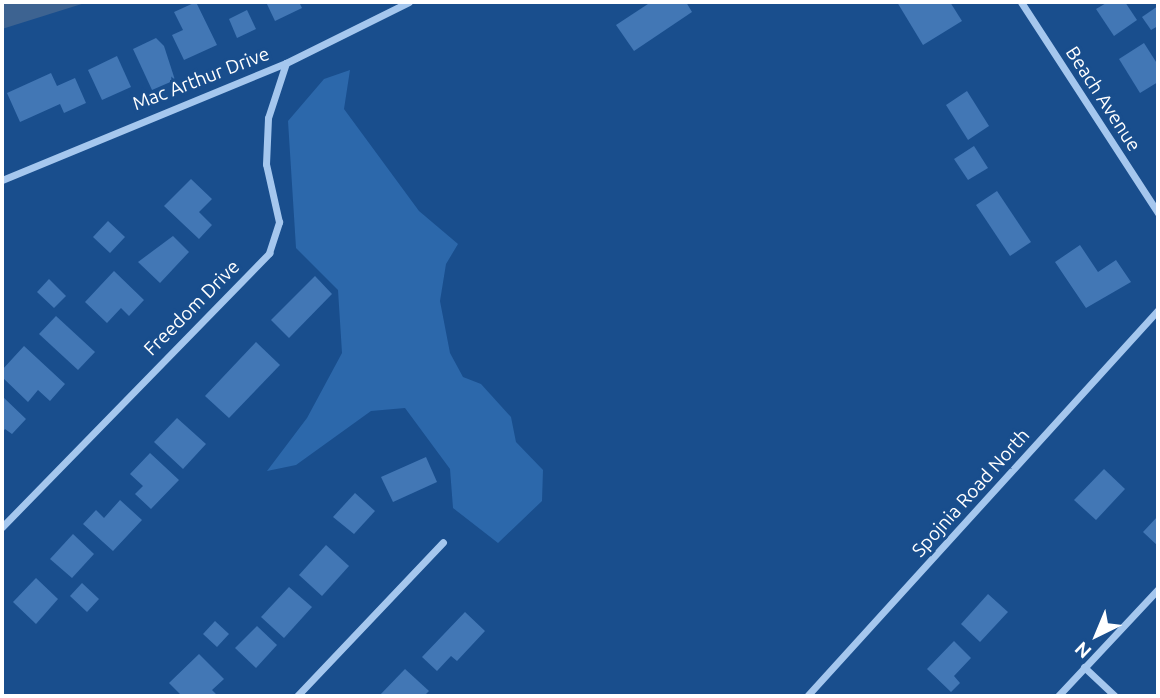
<!DOCTYPE html>
<html>
<head>
<meta charset="utf-8">
<style>
  body { margin:0 }
  #map { position:relative; width:1160px; height:698px; overflow:hidden; background:#194e8d; font-family:Ubuntu,sans-serif }
  div>[style] { position:absolute }
  [style*='--x'] { left:calc(var(--x)*1px); top:calc(var(--y)*1px); width:calc(var(--w)*1px); rotate:calc(var(--a)*1deg) }
  .green>* { inset:0; background:#2c68ab }
  .water>* { inset:0; background:#3d6391 }
  .building>* { inset:0; background:#4277b5 }
  .street>* { height:7px; margin:-3.5px; padding:0 3.5px; transform-origin:3.5px; border-radius:3.5px; background:#a5c7ee }
  span { translate:-50% -50%; white-space:nowrap; text-align:center; line-height:1.15; -webkit-text-stroke:6px #194e8d; paint-order:stroke }
  .street-label { font-size:19px; color:#fff }
  .frame { position:absolute; inset:0; border:4px solid #fff; pointer-events:none }
  .north { position:absolute; left:1062px; top:600px; width:70px; height:70px; -webkit-text-stroke:5px #194e8d; paint-order:stroke; rotate:223deg; font-size:19px; font-weight:700; line-height:28px; text-align:center; color:#fff }
  .north::after { content:''; display:block; margin:auto; width:24px; height:32px; background:#fff; clip-path:polygon(50% 0,100% 100%,50% 72%,0 100%) }
</style>
</head>
<body>
<div id="map">
  <div class="green">
    <div style="clip-path:polygon(350px 70px,344px 109px,419px 211px,458px 244px,446px 264px,440px 301px,450px 353px,463px 377px,481px 384px,511px 417px,516px 442px,543px 470px,542px 501px,498px 543px,453px 508px,450px 469px,405px 408px,371px 411px,296px 465px,267px 471px,307px 418px,342px 353px,338px 290px,296px 248px,288px 121px,324px 79px)"></div>
  </div>
  <div class="water">
    <div style="clip-path:polygon(2px 2px,88px 2px,2px 29px)"></div>
  </div>
  <div class="building">
    <div style="clip-path:polygon(196px 2px,217px 45px,184px 60px,172px 35px,183px 30px,174px 12px)"></div>
    <div style="clip-path:polygon(266px 2px,299px 2px,302px 8px,275px 21px)"></div>
    <div style="clip-path:polygon(651px 2px,686px 2px,692px 12px,634px 51px,616px 25px)"></div>
    <div style="clip-path:polygon(897px 2px,950px 2px,962px 21px,923px 45px)"></div>
    <div style="clip-path:polygon(1108px 2px,1125px 2px,1137px 20px,1114px 36px,1096px 9px)"></div>
    <div style="clip-path:polygon(1158px 6px,1158px 26px,1151px 30px,1142px 17px)"></div>
    <div style="clip-path:polygon(247px 10px,256px 29px,237px 38px,229px 19px)"></div>
    <div style="clip-path:polygon(156px 38px,164px 46px,175px 80px,152px 90px,133px 49px)"></div>
    <div style="clip-path:polygon(1144px 43px,1158px 65px,1158px 82px,1140px 93px,1119px 59px)"></div>
    <div style="clip-path:polygon(117px 56px,131px 87px,102px 100px,88px 70px)"></div>
    <div style="clip-path:polygon(51px 73px,57px 86px,75px 78px,86px 103px,64px 113px,60px 104px,20px 122px,7px 93px)"></div>
    <div style="clip-path:polygon(967px 91px,989px 126px,968px 140px,946px 105px)"></div>
    <div style="clip-path:polygon(974px 146px,988px 168px,968px 180px,954px 159px)"></div>
    <div style="clip-path:polygon(191px 179px,212px 199px,199px 212px,212px 225px,199px 239px,164px 206px)"></div>
    <div style="clip-path:polygon(997px 191px,1031px 242px,1010px 256px,976px 205px)"></div>
    <div style="clip-path:polygon(108px 221px,125px 237px,110px 253px,93px 237px)"></div>
    <div style="clip-path:polygon(173px 236px,189px 252px,160px 283px,138px 262px)"></div>
    <div style="clip-path:polygon(1080px 245px,1098px 272px,1116px 260px,1131px 282px,1086px 308px,1055px 262px)"></div>
    <div style="clip-path:polygon(114px 271px,144px 300px,129px 316px,121px 308px,107px 323px,85px 302px)"></div>
    <div style="clip-path:polygon(315px 276px,332px 294px,289px 338px,271px 320px)"></div>
    <div style="clip-path:polygon(49px 279px,66px 296px,54px 308px,37px 292px)"></div>
    <div style="clip-path:polygon(56px 316px,95px 352px,78px 370px,39px 334px)"></div>
    <div style="clip-path:polygon(256px 342px,280px 365px,229px 418px,205px 396px)"></div>
    <div style="clip-path:polygon(24px 346px,65px 384px,50px 401px,38px 390px,28px 402px,2px 377px,2px 370px)"></div>
    <div style="clip-path:polygon(2px 396px,26px 419px,12px 434px,5px 429px,2px 433px)"></div>
    <div style="clip-path:polygon(177px 418px,206px 444px,183px 469px,154px 442px)"></div>
    <div style="clip-path:polygon(150px 453px,179px 480px,151px 509px,135px 494px,143px 486px,130px 474px)"></div>
    <div style="clip-path:polygon(426px 457px,437px 482px,393px 502px,381px 477px)"></div>
    <div style="clip-path:polygon(1104px 469px,1125px 489px,1096px 520px,1074px 500px)"></div>
    <div style="clip-path:polygon(355px 493px,375px 511px,354px 534px,333px 517px)"></div>
    <div style="clip-path:polygon(120px 500px,142px 520px,113px 551px,83px 524px,96px 510px,104px 518px)"></div>
    <div style="clip-path:polygon(1158px 516px,1158px 546px,1143px 532px)"></div>
    <div style="clip-path:polygon(73px 534px,94px 554px,72px 578px,50px 559px)"></div>
    <div style="clip-path:polygon(326px 545px,349px 566px,322px 596px,299px 575px)"></div>
    <div style="clip-path:polygon(36px 578px,58px 599px,36px 624px,13px 602px)"></div>
    <div style="clip-path:polygon(82px 583px,99px 599px,87px 612px,70px 596px)"></div>
    <div style="clip-path:polygon(289px 587px,312px 607px,284px 638px,261px 617px)"></div>
    <div style="clip-path:polygon(988px 594px,1008px 612px,980px 642px,961px 624px)"></div>
    <div style="clip-path:polygon(465px 612px,485px 631px,457px 661px,451px 656px,437px 671px,422px 657px)"></div>
    <div style="clip-path:polygon(215px 621px,229px 634px,217px 647px,203px 634px)"></div>
    <div style="clip-path:polygon(257px 626px,277px 645px,256px 668px,235px 648px)"></div>
    <div style="clip-path:polygon(954px 641px,971px 658px,954px 676px,960px 683px,951px 692px,927px 669px)"></div>
    <div style="clip-path:polygon(199px 654px,224px 679px,212px 690px,218px 696px,182px 696px,169px 683px)"></div>
    <div style="clip-path:polygon(405px 669px,429px 691px,424px 696px,379px 696px)"></div>
  </div>
  <div class="street">
    <div style="--x:1021;--y:2;--w:252;--a:57"></div>
    <div style="--x:2;--y:180;--w:307;--a:-22.4"></div>
    <div style="--x:286;--y:63;--w:137;--a:-26.4"></div>
    <div style="--x:2;--y:527;--w:383;--a:-45.7"></div>
    <div style="--x:269;--y:253;--w:33;--a:-72"></div>
    <div style="--x:279;--y:222;--w:59;--a:-102.6"></div>
    <div style="--x:266;--y:164;--w:46;--a:-87.5"></div>
    <div style="--x:268;--y:118;--w:58;--a:-71.9"></div>
    <div style="--x:1084;--y:667;--w:42;--a:43.1"></div>
    <div style="--x:297;--y:696;--w:212;--a:-46.5"></div>
    <div style="--x:807;--y:696;--w:522;--a:-47.72"></div>
    <div style="--x:1058;--y:696;--w:146;--a:-46.9"></div>
  </div>
  <div class="street-label">
    <span style="left:201px;top:79px;rotate:-21deg">Mac Arthur Drive</span>
    <span style="left:1103px;top:99px;rotate:57deg">Beach Avenue</span>
    <span style="left:192px;top:308px;rotate:-45deg">Freedom Drive</span>
    <span style="left:971px;top:493px;rotate:-48deg">Spojnia Road North</span>
  </div>
  <div class="frame"></div>
  <div class="north">N</div>
</div>
</body>
</html>
